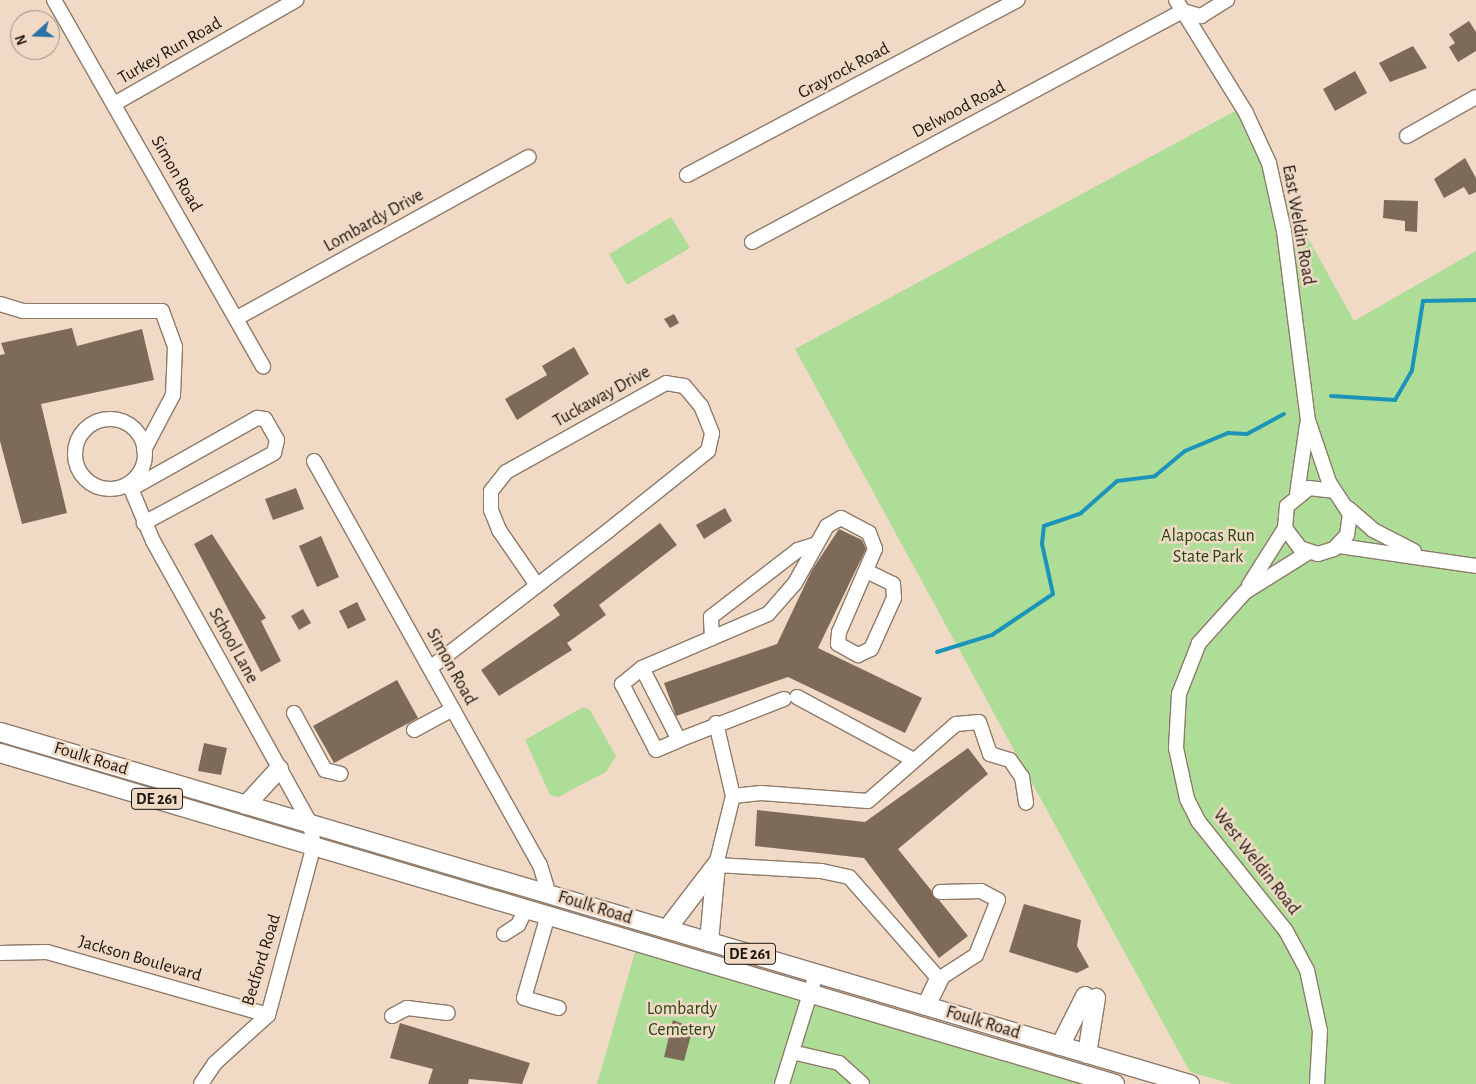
<!DOCTYPE html>
<html>
<head>
<meta charset="utf-8">
<style>
  body { margin:0 }
  #map { position:relative; width:1476px; height:1084px; overflow:hidden; background:#f0dac6; font-family:"Alegreya Sans",sans-serif }
  div>[style] { position:absolute }
  [style*='--x'] { left:calc(var(--x)*1px); top:calc(var(--y)*1px); width:calc(var(--w)*1px); rotate:calc(var(--a)*1deg) }
  .green>* { inset:0; background:#aedd98 }
  .stream>* { height:4px; margin:-2px; padding:0 2px; transform-origin:2px; border-radius:2px; background:#1c94b9 }
  .building>* { inset:0; background:#7e6a59 }
  .roads { filter:drop-shadow(1px 0 #8e7a69) drop-shadow(-1px 0 #8e7a69) drop-shadow(0 1px #8e7a69) drop-shadow(0 -1px #8e7a69) }
  .minor>* { height:14px; margin:-7px; padding:0 7px; transform-origin:7px; border-radius:7px; background:#fff }
  .minor>.ring { margin:-7px; padding:0; box-sizing:content-box; background:none; border:14px solid #fff; border-radius:50% }
  .major>* { height:18px; margin:-9px; padding:0 9px; transform-origin:9px; border-radius:9px; background:#fff }
  span { translate:-50% -50%; white-space:nowrap; text-align:center; line-height:1.15; -webkit-text-stroke:5px #f0dac6; paint-order:stroke }
  .shield-label span { padding:1px 4px; background:#f0dac6; border:1px solid; border-radius:4px; -webkit-text-stroke-width:0 }
  .shield-label { font-size:16px; color:#1d160f; font-weight:700 }
  .street-label { font-size:18px; color:#1d160f }
  .park-label { font-size:18px; color:#264614 }
  .north { position:absolute; left:10px; top:10px; width:50px; height:50px; box-sizing:border-box; background:#f0dac6; border:1px solid #9c8c7d; border-radius:50%; rotate:250deg; font-size:14px; font-weight:700; line-height:20px; text-align:center; color:#1d160f }
  .north::after { content:''; display:block; margin:auto; width:18px; height:22px; background:#2971a5; clip-path:polygon(50% 0,100% 100%,50% 72%,0 100%) }
</style>
</head>
<body>
<div id="map">
  <div class="green">
    <div style="clip-path:polygon(1237px 110px,1354px 321px,1476px 251px,1476px 1084px,1232px 1084px,1190px 1072px,795px 349px)"></div>
    <div style="clip-path:polygon(671px 217px,690px 248px,627px 285px,609px 254px)"></div>
    <div style="clip-path:polygon(583px 707px,590px 710px,616px 756px,606px 772px,558px 797px,550px 795px,525px 740px)"></div>
    <div style="clip-path:polygon(638px 942px,1115px 1084px,597px 1084px)"></div>
  </div>
  <div class="stream">
    <div style="--x:1331;--y:396;--w:64;--a:3.6"></div>
    <div style="--x:1395;--y:400;--w:34;--a:-60"></div>
    <div style="--x:1412;--y:370;--w:70;--a:-80.9"></div>
    <div style="--x:1423;--y:301;--w:53;--a:-1.1"></div>
    <div style="--x:937;--y:652;--w:58;--a:-17.2"></div>
    <div style="--x:992;--y:635;--w:73;--a:-33.9"></div>
    <div style="--x:1053;--y:594;--w:51;--a:-102.4"></div>
    <div style="--x:1042;--y:544;--w:18;--a:-84"></div>
    <div style="--x:1044;--y:526;--w:39;--a:-19"></div>
    <div style="--x:1081;--y:513;--w:48;--a:-41.6"></div>
    <div style="--x:1117;--y:481;--w:38;--a:-7"></div>
    <div style="--x:1155;--y:476;--w:39;--a:-40"></div>
    <div style="--x:1185;--y:451;--w:47;--a:-22.7"></div>
    <div style="--x:1228;--y:433;--w:19;--a:3"></div>
    <div style="--x:1247;--y:434;--w:42;--a:-28.4"></div>
  </div>
  <div class="building">
    <div style="clip-path:polygon(1469px 21px,1476px 32px,1476px 51px,1458px 62px,1449px 47px,1455px 43px,1449px 34px)"></div>
    <div style="clip-path:polygon(1413px 46px,1427px 68px,1390px 82px,1379px 63px)"></div>
    <div style="clip-path:polygon(1355px 71px,1367px 93px,1335px 111px,1323px 89px)"></div>
    <div style="clip-path:polygon(1465px 158px,1476px 178px,1476px 192px,1469px 195px,1464px 187px,1444px 198px,1434px 179px)"></div>
    <div style="clip-path:polygon(1384px 200px,1418px 201px,1417px 232px,1405px 231px,1405px 221px,1383px 218px)"></div>
    <div style="clip-path:polygon(674px 314px,679px 323px,670px 328px,664px 319px)"></div>
    <div style="clip-path:polygon(72px 328px,77px 346px,142px 329px,154px 380px,41px 404px,67px 513px,22px 524px,0 441px,0 355px,5px 354px,1px 343px)"></div>
    <div style="clip-path:polygon(574px 347px,589px 374px,517px 420px,505px 399px,547px 375px,542px 366px)"></div>
    <div style="clip-path:polygon(296px 488px,304px 509px,273px 520px,265px 499px)"></div>
    <div style="clip-path:polygon(725px 508px,732px 521px,704px 539px,696px 525px)"></div>
    <div style="clip-path:polygon(660px 523px,677px 545px,599px 605px,606px 615px,567px 643px,572px 650px,499px 696px,481px 670px,560px 615px,553px 605px)"></div>
    <div style="clip-path:polygon(839px 529px,862px 540px,866px 549px,818px 648px,922px 698px,905px 733px,788px 677px,676px 716px,664px 683px,777px 644px,812px 570px)"></div>
    <div style="clip-path:polygon(212px 534px,266px 618px,261px 621px,281px 661px,261px 672px,194px 544px)"></div>
    <div style="clip-path:polygon(321px 536px,339px 577px,317px 587px,299px 546px)"></div>
    <div style="clip-path:polygon(357px 602px,366px 620px,348px 629px,339px 611px)"></div>
    <div style="clip-path:polygon(303px 609px,311px 623px,299px 630px,291px 616px)"></div>
    <div style="clip-path:polygon(397px 680px,418px 718px,334px 763px,313px 726px)"></div>
    <div style="clip-path:polygon(204px 743px,227px 748px,221px 775px,198px 771px)"></div>
    <div style="clip-path:polygon(968px 748px,988px 774px,898px 849px,968px 936px,939px 958px,864px 858px,755px 846px,757px 810px,865px 822px)"></div>
    <div style="clip-path:polygon(1024px 904px,1081px 920px,1077px 946px,1089px 967px,1077px 973px,1009px 952px)"></div>
    <div style="clip-path:polygon(673px 1020px,693px 1028px,684px 1061px,664px 1057px)"></div>
    <div style="clip-path:polygon(400px 1023px,530px 1063px,522px 1084px,469px 1079px,468px 1084px,428px 1084px,433px 1069px,390px 1058px)"></div>
  </div>
  <div class="roads">
    <div class="minor">
      <div style="--x:54;--y:0;--w:422;--a:60.3"></div>
      <div style="--x:1176;--y:0;--w:133;--a:58.2"></div>
      <div style="--x:1246;--y:113;--w:55;--a:65.3"></div>
      <div style="--x:1269;--y:163;--w:70;--a:77.6"></div>
      <div style="--x:1284;--y:231;--w:191;--a:82.8"></div>
      <div style="--x:1308;--y:420;--w:65;--a:71.3"></div>
      <div style="--x:1329;--y:482;--w:38;--a:57"></div>
      <div style="--x:1350;--y:514;--w:21;--a:98"></div>
      <div style="--x:1347;--y:535;--w:19;--a:133"></div>
      <div style="--x:1334;--y:549;--w:17;--a:163"></div>
      <div style="--x:1318;--y:554;--w:19;--a:-162"></div>
      <div style="--x:1300;--y:548;--w:25;--a:-127"></div>
      <div style="--x:1285;--y:528;--w:22;--a:-85"></div>
      <div style="--x:1287;--y:506;--w:28;--a:-39"></div>
      <div style="--x:1309;--y:488;--w:24;--a:7"></div>
      <div style="--x:1183;--y:11;--w:19;--a:16"></div>
      <div style="--x:1201;--y:16;--w:31;--a:-32"></div>
      <div style="--x:114;--y:104;--w:210;--a:-29.7"></div>
      <div style="--x:1407;--y:136;--w:79;--a:-29.5"></div>
      <div style="--x:687;--y:175;--w:374;--a:-27.9"></div>
      <div style="--x:752;--y:242;--w:489;--a:-28.2"></div>
      <div style="--x:0;--y:304;--w:24;--a:17"></div>
      <div style="--x:23;--y:311;--w:139;--a:0"></div>
      <div style="--x:162;--y:311;--w:38;--a:70"></div>
      <div style="--x:175;--y:347;--w:48;--a:92.4"></div>
      <div style="--x:173;--y:395;--w:62;--a:117.8"></div>
      <div style="--x:237;--y:318;--w:333;--a:-28.9"></div>
      <div class="ring" style="left:75px;top:419px;width:56px;height:56px"></div>
      <div style="--x:314;--y:461;--w:463;--a:60.8"></div>
      <div style="--x:540;--y:865;--w:30;--a:73"></div>
      <div style="--x:129;--y:484;--w:62;--a:67.2"></div>
      <div style="--x:153;--y:541;--w:323;--a:60.9"></div>
      <div style="--x:310;--y:823;--w:22;--a:80"></div>
      <div style="--x:314;--y:845;--w:176;--a:105.1"></div>
      <div style="--x:268;--y:1015;--w:72;--a:137.8"></div>
      <div style="--x:215;--y:1063;--w:25;--a:124"></div>
      <div style="--x:131;--y:489;--w:145;--a:-29.4"></div>
      <div style="--x:257;--y:418;--w:8;--a:7"></div>
      <div style="--x:265;--y:419;--w:24;--a:60"></div>
      <div style="--x:277;--y:440;--w:13;--a:103"></div>
      <div style="--x:274;--y:453;--w:148;--a:151.7"></div>
      <div style="--x:1297;--y:494;--w:70;--a:-81.8"></div>
      <div style="--x:1348;--y:508;--w:33;--a:41"></div>
      <div style="--x:1373;--y:530;--w:46;--a:27.1"></div>
      <div style="--x:1339;--y:546;--w:138;--a:8.3"></div>
      <div style="--x:1309;--y:552;--w:75;--a:148"></div>
      <div style="--x:1245;--y:592;--w:69;--a:132"></div>
      <div style="--x:1199;--y:643;--w:55;--a:111.4"></div>
      <div style="--x:1179;--y:694;--w:54;--a:93.2"></div>
      <div style="--x:1176;--y:748;--w:52;--a:77.8"></div>
      <div style="--x:1187;--y:799;--w:25;--a:63"></div>
      <div style="--x:1198;--y:821;--w:141;--a:51.3"></div>
      <div style="--x:1286;--y:931;--w:44;--a:61.7"></div>
      <div style="--x:1307;--y:970;--w:62;--a:78"></div>
      <div style="--x:1320;--y:1031;--w:53;--a:93.2"></div>
      <div style="--x:1249;--y:585;--w:67;--a:-57.7"></div>
      <div style="--x:712;--y:638;--w:21;--a:-93"></div>
      <div style="--x:711;--y:617;--w:110;--a:-37.6"></div>
      <div style="--x:798;--y:550;--w:16;--a:-18"></div>
      <div style="--x:430;--y:668;--w:226;--a:-37.6"></div>
      <div style="--x:609;--y:530;--w:127;--a:-38.6"></div>
      <div style="--x:708;--y:451;--w:18;--a:-77"></div>
      <div style="--x:712;--y:433;--w:29;--a:-112"></div>
      <div style="--x:701;--y:406;--w:26;--a:-130"></div>
      <div style="--x:684;--y:386;--w:18;--a:-171"></div>
      <div style="--x:666;--y:383;--w:183;--a:150.9"></div>
      <div style="--x:506;--y:472;--w:24;--a:128"></div>
      <div style="--x:491;--y:491;--w:19;--a:90"></div>
      <div style="--x:491;--y:510;--w:22;--a:68"></div>
      <div style="--x:499;--y:530;--w:67;--a:55.4"></div>
      <div style="--x:642;--y:668;--w:26;--a:141"></div>
      <div style="--x:622;--y:684;--w:74;--a:62.7"></div>
      <div style="--x:656;--y:750;--w:25;--a:-23"></div>
      <div style="--x:797;--y:697;--w:133;--a:28.3"></div>
      <div style="--x:784;--y:699;--w:113;--a:158.7"></div>
      <div style="--x:679;--y:740;--w:81;--a:-117.2"></div>
      <div style="--x:642;--y:668;--w:137;--a:-23.2"></div>
      <div style="--x:768;--y:614;--w:41;--a:-48.9"></div>
      <div style="--x:795;--y:583;--w:65;--a:-60.7"></div>
      <div style="--x:827;--y:526;--w:16;--a:-30"></div>
      <div style="--x:841;--y:518;--w:32;--a:28"></div>
      <div style="--x:869;--y:533;--w:17;--a:69"></div>
      <div style="--x:875;--y:549;--w:90;--a:113.4"></div>
      <div style="--x:839;--y:632;--w:12;--a:95"></div>
      <div style="--x:838;--y:644;--w:23;--a:29"></div>
      <div style="--x:858;--y:655;--w:14;--a:-25"></div>
      <div style="--x:871;--y:649;--w:56;--a:-65.7"></div>
      <div style="--x:894;--y:598;--w:14;--a:-94"></div>
      <div style="--x:893;--y:584;--w:28;--a:-154"></div>
      <div style="--x:294;--y:713;--w:65;--a:61.5"></div>
      <div style="--x:325;--y:770;--w:16;--a:14"></div>
      <div style="--x:716;--y:723;--w:75;--a:76.9"></div>
      <div style="--x:414;--y:730;--w:44;--a:-28.3"></div>
      <div style="--x:940;--y:892;--w:41;--a:-1.4"></div>
      <div style="--x:981;--y:891;--w:19;--a:28"></div>
      <div style="--x:998;--y:900;--w:59;--a:111.8"></div>
      <div style="--x:976;--y:955;--w:44;--a:147"></div>
      <div style="--x:939;--y:979;--w:136;--a:-131.4"></div>
      <div style="--x:849;--y:877;--w:29;--a:-168"></div>
      <div style="--x:821;--y:871;--w:105;--a:-176.7"></div>
      <div style="--x:716;--y:865;--w:71;--a:-76.2"></div>
      <div style="--x:733;--y:796;--w:28;--a:-6"></div>
      <div style="--x:761;--y:793;--w:107;--a:4.3"></div>
      <div style="--x:868;--y:801;--w:117;--a:-41.2"></div>
      <div style="--x:956;--y:724;--w:23;--a:-5"></div>
      <div style="--x:979;--y:722;--w:34;--a:71"></div>
      <div style="--x:990;--y:754;--w:21;--a:17"></div>
      <div style="--x:1010;--y:760;--w:21;--a:55"></div>
      <div style="--x:1022;--y:777;--w:26;--a:81"></div>
      <div style="--x:548;--y:915;--w:86;--a:106.1"></div>
      <div style="--x:524;--y:998;--w:36;--a:16"></div>
      <div style="--x:504;--y:934;--w:17;--a:-33"></div>
      <div style="--x:518;--y:925;--w:18;--a:-63"></div>
      <div style="--x:0;--y:953;--w:47;--a:-1.2"></div>
      <div style="--x:47;--y:952;--w:230;--a:15.9"></div>
      <div style="--x:392;--y:1016;--w:17;--a:-28"></div>
      <div style="--x:407;--y:1008;--w:41;--a:7"></div>
      <div style="--x:792;--y:1052;--w:48;--a:13.2"></div>
      <div style="--x:839;--y:1063;--w:31;--a:42"></div>
      <div style="--x:782;--y:1084;--w:115;--a:-72.8"></div>
    </div>
    <div class="major">
      <div style="--x:0;--y:732;--w:1241;--a:16.48"></div>
      <div style="--x:0;--y:753;--w:1163;--a:16.53"></div>
      <div style="--x:246;--y:805;--w:49;--a:-47.5"></div>
      <div style="--x:667;--y:929;--w:81;--a:-52.6"></div>
      <div style="--x:709;--y:942;--w:77;--a:-84.8"></div>
      <div style="--x:926;--y:1006;--w:30;--a:-64"></div>
      <div style="--x:1060;--y:1046;--w:56;--a:-63.4"></div>
      <div style="--x:1087;--y:1054;--w:57;--a:-80.9"></div>
    </div>
  </div>
  <div class="shield-label">
    <span style="left:157px;top:799px">DE 261</span>
    <span style="left:750px;top:954px">DE 261</span>
  </div>
  <div class="street-label">
    <span style="left:170px;top:51px;rotate:-30deg">Turkey Run Road</span>
    <span style="left:844px;top:71px;rotate:-28deg">Grayrock Road</span>
    <span style="left:959px;top:110px;rotate:-28deg">Delwood Road</span>
    <span style="left:176px;top:174px;rotate:60deg">Simon Road</span>
    <span style="left:374px;top:221px;rotate:-29deg">Lombardy Drive</span>
    <span style="left:1298px;top:225px;rotate:80deg">East Weldin Road</span>
    <span style="left:602px;top:397px;rotate:-29deg">Tuckaway Drive</span>
    <span style="left:233px;top:646px;rotate:61deg">School Lane</span>
    <span style="left:451px;top:667px;rotate:61deg">Simon Road</span>
    <span style="left:91px;top:759px;rotate:17deg">Foulk Road</span>
    <span style="left:1256px;top:862px;rotate:52deg">West Weldin Road</span>
    <span style="left:595px;top:908px;rotate:17deg">Foulk Road</span>
    <span style="left:140px;top:959px;rotate:16deg">Jackson Boulevard</span>
    <span style="left:262px;top:960px;rotate:-73deg">Bedford Road</span>
    <span style="left:983px;top:1023px;rotate:17deg">Foulk Road</span>
  </div>
  <div class="park-label">
    <span style="left:1208px;top:547px">Alapocas Run<br>State Park</span>
    <span style="left:682px;top:1020px">Lombardy<br>Cemetery</span>
  </div>
  <div class="north">N</div>
</div>
</body>
</html>
